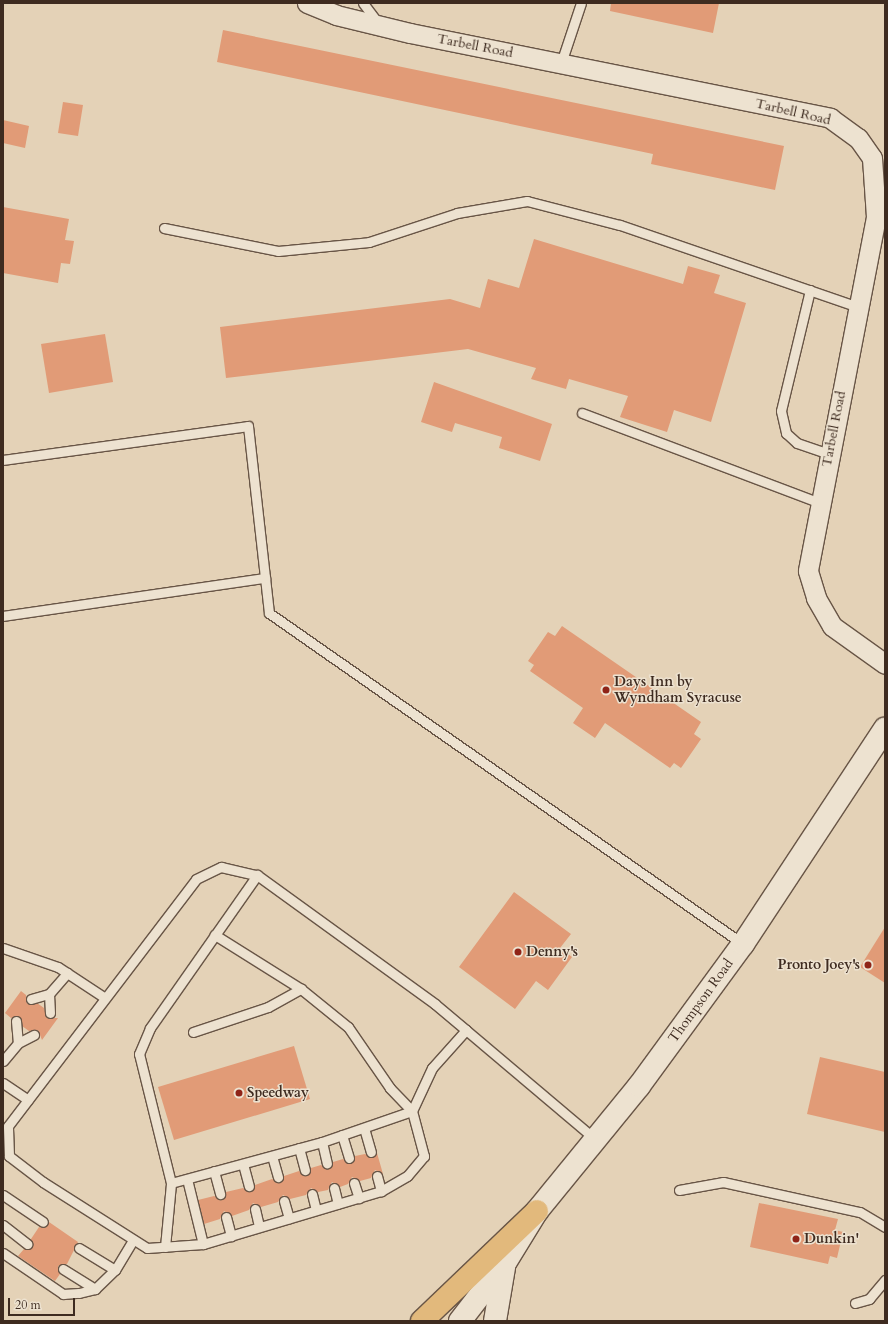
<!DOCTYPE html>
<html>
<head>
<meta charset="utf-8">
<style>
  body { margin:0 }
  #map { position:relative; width:888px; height:1324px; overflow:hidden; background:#e4d2b7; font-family:Cardo,serif }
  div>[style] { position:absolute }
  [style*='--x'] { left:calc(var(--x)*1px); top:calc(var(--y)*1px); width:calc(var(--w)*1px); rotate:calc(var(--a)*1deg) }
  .building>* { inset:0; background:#e19b77 }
  .roads { filter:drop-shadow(1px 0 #685546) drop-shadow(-1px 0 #685546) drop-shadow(0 1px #685546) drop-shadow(0 -1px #685546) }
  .service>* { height:9px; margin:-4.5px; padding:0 4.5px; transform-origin:4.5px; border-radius:4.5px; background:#ede2d0 }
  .minor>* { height:19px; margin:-9.5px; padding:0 9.5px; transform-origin:9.5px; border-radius:9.5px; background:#ede2d0 }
  .tertiary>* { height:22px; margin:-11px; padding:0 11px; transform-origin:11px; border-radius:11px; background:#ede2d0 }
  .primary>* { height:22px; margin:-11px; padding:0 11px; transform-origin:11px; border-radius:11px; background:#e2b97c }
  .dots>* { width:11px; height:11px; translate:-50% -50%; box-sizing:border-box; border:2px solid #ede2d0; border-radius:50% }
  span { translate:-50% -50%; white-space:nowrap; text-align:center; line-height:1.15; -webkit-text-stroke:3px #ede2d0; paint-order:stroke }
  .street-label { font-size:14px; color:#3e2b20 }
  .poi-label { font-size:14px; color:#3e2b20; font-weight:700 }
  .left { translate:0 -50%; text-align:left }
  .right { translate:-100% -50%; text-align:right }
  .frame { position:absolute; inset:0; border:4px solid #3e2b20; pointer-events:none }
  .scale { position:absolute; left:8px; top:1298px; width:67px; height:18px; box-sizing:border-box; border:2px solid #3e2b20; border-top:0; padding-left:5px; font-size:12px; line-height:14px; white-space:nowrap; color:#3e2b20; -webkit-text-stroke:3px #ede2d0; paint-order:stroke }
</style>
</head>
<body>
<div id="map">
  <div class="building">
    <div style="clip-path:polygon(611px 3px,719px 3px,713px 33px,610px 11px)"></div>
    <div style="clip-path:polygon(223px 30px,784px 146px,775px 190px,651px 164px,653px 154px,217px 62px)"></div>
    <div style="clip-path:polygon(63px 102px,83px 105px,78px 136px,58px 133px)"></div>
    <div style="clip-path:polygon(3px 120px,29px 126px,25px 148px,3px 143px)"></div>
    <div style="clip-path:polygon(3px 207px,69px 219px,65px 240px,74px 241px,70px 264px,61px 263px,58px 283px,3px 273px)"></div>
    <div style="clip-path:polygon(534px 239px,683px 284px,688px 266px,720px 275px,714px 293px,746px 303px,711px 422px,674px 410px,667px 432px,620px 417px,628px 396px,569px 379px,566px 389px,531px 379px,536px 368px,468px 349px,226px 378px,220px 327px,450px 299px,480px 308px,488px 279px,519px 288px)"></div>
    <div style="clip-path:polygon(105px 334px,113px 382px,49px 393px,41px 344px)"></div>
    <div style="clip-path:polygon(434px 382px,552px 424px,540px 461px,499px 448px,502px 437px,455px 423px,452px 432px,421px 422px)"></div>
    <div style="clip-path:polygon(562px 626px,701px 722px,694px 734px,701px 739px,681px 768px,674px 763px,670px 768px,605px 723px,595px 738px,573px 723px,583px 708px,530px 671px,534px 665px,528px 661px,548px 632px,555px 636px)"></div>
    <div style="clip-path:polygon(514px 892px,571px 934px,560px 948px,572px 957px,548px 990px,536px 981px,515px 1009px,459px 967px)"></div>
    <div style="clip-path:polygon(885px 927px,885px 983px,860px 967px)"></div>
    <div style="clip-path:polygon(21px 991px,26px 995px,27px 1004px,37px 1003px,44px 1008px,47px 1018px,58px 1018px,42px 1040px,38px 1030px,29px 1031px,22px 1026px,19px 1016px,11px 1018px,5px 1013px)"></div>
    <div style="clip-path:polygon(294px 1046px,310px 1099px,174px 1140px,158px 1087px)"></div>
    <div style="clip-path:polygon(820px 1057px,885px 1072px,885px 1132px,807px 1114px)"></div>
    <div style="clip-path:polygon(377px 1153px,383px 1174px,375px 1170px,371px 1178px,360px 1181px,352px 1177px,348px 1184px,340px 1187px,332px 1182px,328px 1190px,318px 1192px,311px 1188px,306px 1195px,290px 1199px,283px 1195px,278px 1202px,261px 1207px,253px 1203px,249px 1210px,232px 1216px,224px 1211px,220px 1219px,204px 1224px,198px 1200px,214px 1196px,222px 1200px,226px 1192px,243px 1188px,250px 1192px,255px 1185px,272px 1179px,279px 1183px,284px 1176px,299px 1171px,306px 1176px,311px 1168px,321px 1165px,329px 1169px,333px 1162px,343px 1159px,350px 1164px,355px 1156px,365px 1154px,372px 1158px)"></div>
    <div style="clip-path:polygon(759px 1203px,838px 1219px,835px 1230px,843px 1232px,837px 1258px,830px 1256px,828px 1264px,750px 1247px)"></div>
    <div style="clip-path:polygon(49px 1222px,78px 1242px,67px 1264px,58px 1266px,60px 1274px,55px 1281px,18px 1256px,24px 1249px,31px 1248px,31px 1239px,39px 1227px,45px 1228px)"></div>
  </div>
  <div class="roads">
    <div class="service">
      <div style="--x:363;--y:3;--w:26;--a:53"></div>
      <div style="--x:561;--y:63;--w:63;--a:-71.6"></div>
      <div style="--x:164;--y:228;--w:116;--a:11.4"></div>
      <div style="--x:278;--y:251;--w:91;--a:-5.6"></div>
      <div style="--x:369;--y:242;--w:93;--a:-18.2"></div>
      <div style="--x:457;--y:213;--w:71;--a:-9.7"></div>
      <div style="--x:527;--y:201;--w:96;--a:14.5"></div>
      <div style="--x:620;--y:225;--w:252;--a:19"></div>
      <div style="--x:810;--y:290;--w:124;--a:103.5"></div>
      <div style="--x:781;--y:411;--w:23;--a:77"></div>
      <div style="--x:786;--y:433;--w:15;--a:42"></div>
      <div style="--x:797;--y:443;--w:34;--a:19"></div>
      <div style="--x:582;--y:413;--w:254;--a:20.7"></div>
      <div style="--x:3;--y:460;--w:247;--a:-7.9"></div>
      <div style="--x:248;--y:426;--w:188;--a:83.6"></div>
      <div style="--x:269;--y:613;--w:578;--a:34.93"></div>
      <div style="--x:3;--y:616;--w:265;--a:-8.3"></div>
      <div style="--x:3;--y:948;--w:58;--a:19.1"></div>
      <div style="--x:58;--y:967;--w:56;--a:33.4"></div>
      <div style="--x:49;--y:994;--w:19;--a:87"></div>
      <div style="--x:31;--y:999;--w:19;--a:-16"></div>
      <div style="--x:49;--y:994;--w:28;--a:-49"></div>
      <div style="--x:16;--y:1021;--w:22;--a:85"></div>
      <div style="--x:18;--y:1043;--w:18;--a:-27"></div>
      <div style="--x:466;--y:1030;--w:51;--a:131.8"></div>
      <div style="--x:432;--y:1068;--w:47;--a:114.9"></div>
      <div style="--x:412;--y:1111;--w:47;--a:75.1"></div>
      <div style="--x:424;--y:1156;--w:26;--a:130"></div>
      <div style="--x:407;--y:1176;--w:30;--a:150"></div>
      <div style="--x:381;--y:1191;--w:186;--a:163.4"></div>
      <div style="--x:203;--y:1244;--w:56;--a:175.9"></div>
      <div style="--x:147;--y:1248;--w:123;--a:-147.6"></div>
      <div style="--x:43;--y:1182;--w:43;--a:-142.6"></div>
      <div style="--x:9;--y:1156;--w:30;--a:-92"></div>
      <div style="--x:8;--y:1126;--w:310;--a:-52.7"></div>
      <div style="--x:196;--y:879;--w:28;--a:-26"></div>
      <div style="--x:221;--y:867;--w:37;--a:13"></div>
      <div style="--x:257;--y:875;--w:220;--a:35.9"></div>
      <div style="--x:435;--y:1004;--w:40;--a:40"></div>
      <div style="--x:466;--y:1030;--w:170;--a:40.2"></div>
      <div style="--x:193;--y:1032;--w:79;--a:-18.4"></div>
      <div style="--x:268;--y:1007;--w:38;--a:-29"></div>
      <div style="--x:3;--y:1061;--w:23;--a:-50"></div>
      <div style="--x:3;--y:1083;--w:30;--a:34"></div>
      <div style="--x:364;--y:1128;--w:25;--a:74"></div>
      <div style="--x:342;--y:1135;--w:24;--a:73"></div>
      <div style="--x:322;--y:1142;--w:22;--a:77"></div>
      <div style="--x:299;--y:1148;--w:23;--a:75"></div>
      <div style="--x:272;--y:1156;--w:22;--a:74"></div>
      <div style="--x:243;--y:1164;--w:23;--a:75"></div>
      <div style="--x:214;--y:1171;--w:24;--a:75"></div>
      <div style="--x:377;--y:1176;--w:16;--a:75"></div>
      <div style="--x:187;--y:1179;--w:67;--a:76.2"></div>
      <div style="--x:171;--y:1183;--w:156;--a:-15.2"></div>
      <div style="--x:322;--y:1142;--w:95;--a:-19"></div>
      <div style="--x:412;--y:1111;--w:32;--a:-134"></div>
      <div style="--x:390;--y:1088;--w:74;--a:-124.5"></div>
      <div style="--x:348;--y:1027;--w:60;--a:-141"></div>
      <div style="--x:301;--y:989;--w:102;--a:-147.9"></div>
      <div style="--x:354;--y:1183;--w:16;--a:72"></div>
      <div style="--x:334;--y:1188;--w:16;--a:76"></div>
      <div style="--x:679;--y:1190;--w:45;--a:-10.3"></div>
      <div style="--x:723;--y:1182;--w:140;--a:12.4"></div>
      <div style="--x:860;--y:1212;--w:29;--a:31"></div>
      <div style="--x:312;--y:1194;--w:16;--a:76"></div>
      <div style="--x:3;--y:1195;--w:48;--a:34"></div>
      <div style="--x:284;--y:1201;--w:18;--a:74"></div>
      <div style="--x:255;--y:1209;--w:17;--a:77"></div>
      <div style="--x:226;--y:1217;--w:20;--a:75"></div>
      <div style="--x:3;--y:1225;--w:31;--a:38"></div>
      <div style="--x:165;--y:1247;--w:64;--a:-84.6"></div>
      <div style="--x:171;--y:1183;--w:133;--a:-103.9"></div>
      <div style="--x:139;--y:1054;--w:28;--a:-67"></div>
      <div style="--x:150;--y:1028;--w:187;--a:-55"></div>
      <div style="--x:79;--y:1248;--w:42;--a:31.4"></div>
      <div style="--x:3;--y:1253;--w:73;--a:34.3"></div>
      <div style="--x:63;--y:1294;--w:16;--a:-4"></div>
      <div style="--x:79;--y:1293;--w:16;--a:-14"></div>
      <div style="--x:95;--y:1289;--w:28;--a:-44"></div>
      <div style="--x:115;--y:1270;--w:35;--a:-59"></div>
      <div style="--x:63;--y:1269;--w:38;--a:32"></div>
      <div style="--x:855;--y:1303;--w:15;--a:-16"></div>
      <div style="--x:869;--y:1299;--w:25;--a:-50"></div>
    </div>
    <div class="minor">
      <div style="--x:307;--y:3;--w:31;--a:22"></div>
      <div style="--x:336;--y:15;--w:76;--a:13.7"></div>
      <div style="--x:410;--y:33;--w:429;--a:11.4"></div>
      <div style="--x:830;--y:118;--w:34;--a:36"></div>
      <div style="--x:858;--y:138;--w:24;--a:55"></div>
      <div style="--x:872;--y:158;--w:59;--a:86.1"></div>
      <div style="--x:876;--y:217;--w:360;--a:100.9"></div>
      <div style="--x:808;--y:571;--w:28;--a:73"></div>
      <div style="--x:816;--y:598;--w:32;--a:60"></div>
      <div style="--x:832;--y:626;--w:65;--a:35.6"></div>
    </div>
    <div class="tertiary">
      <div style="--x:460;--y:1321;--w:73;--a:-52.2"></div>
      <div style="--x:505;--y:1263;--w:61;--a:-58.4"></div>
      <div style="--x:537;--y:1211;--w:161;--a:-50.8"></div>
      <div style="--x:639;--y:1086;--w:176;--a:-53.8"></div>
      <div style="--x:743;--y:944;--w:258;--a:-56.6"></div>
      <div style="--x:495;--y:1321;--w:54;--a:-80.4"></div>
    </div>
    <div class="primary">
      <div style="--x:422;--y:1321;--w:159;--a:-43.7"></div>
    </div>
  </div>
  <div class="dots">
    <div style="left:606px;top:690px;background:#8f2418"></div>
    <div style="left:518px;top:952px;background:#8f2418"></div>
    <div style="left:868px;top:965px;background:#8f2418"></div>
    <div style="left:239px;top:1093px;background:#8f2418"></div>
    <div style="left:796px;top:1239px;background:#8f2418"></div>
  </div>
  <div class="street-label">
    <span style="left:475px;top:46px;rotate:11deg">Tarbell Road</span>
    <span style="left:793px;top:112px;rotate:13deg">Tarbell Road</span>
    <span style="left:834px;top:429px;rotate:-79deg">Tarbell Road</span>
    <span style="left:701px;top:1001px;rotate:-54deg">Thompson Road</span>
  </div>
  <div class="poi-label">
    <span class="left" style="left:614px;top:690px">Days Inn by<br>Wyndham Syracuse</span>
    <span class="left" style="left:526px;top:952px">Denny's</span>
    <span class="right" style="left:860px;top:965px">Pronto Joey's</span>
    <span class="left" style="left:247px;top:1093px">Speedway</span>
    <span class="left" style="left:804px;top:1239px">Dunkin'</span>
  </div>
  <div class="frame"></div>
  <div class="scale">20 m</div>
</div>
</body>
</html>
